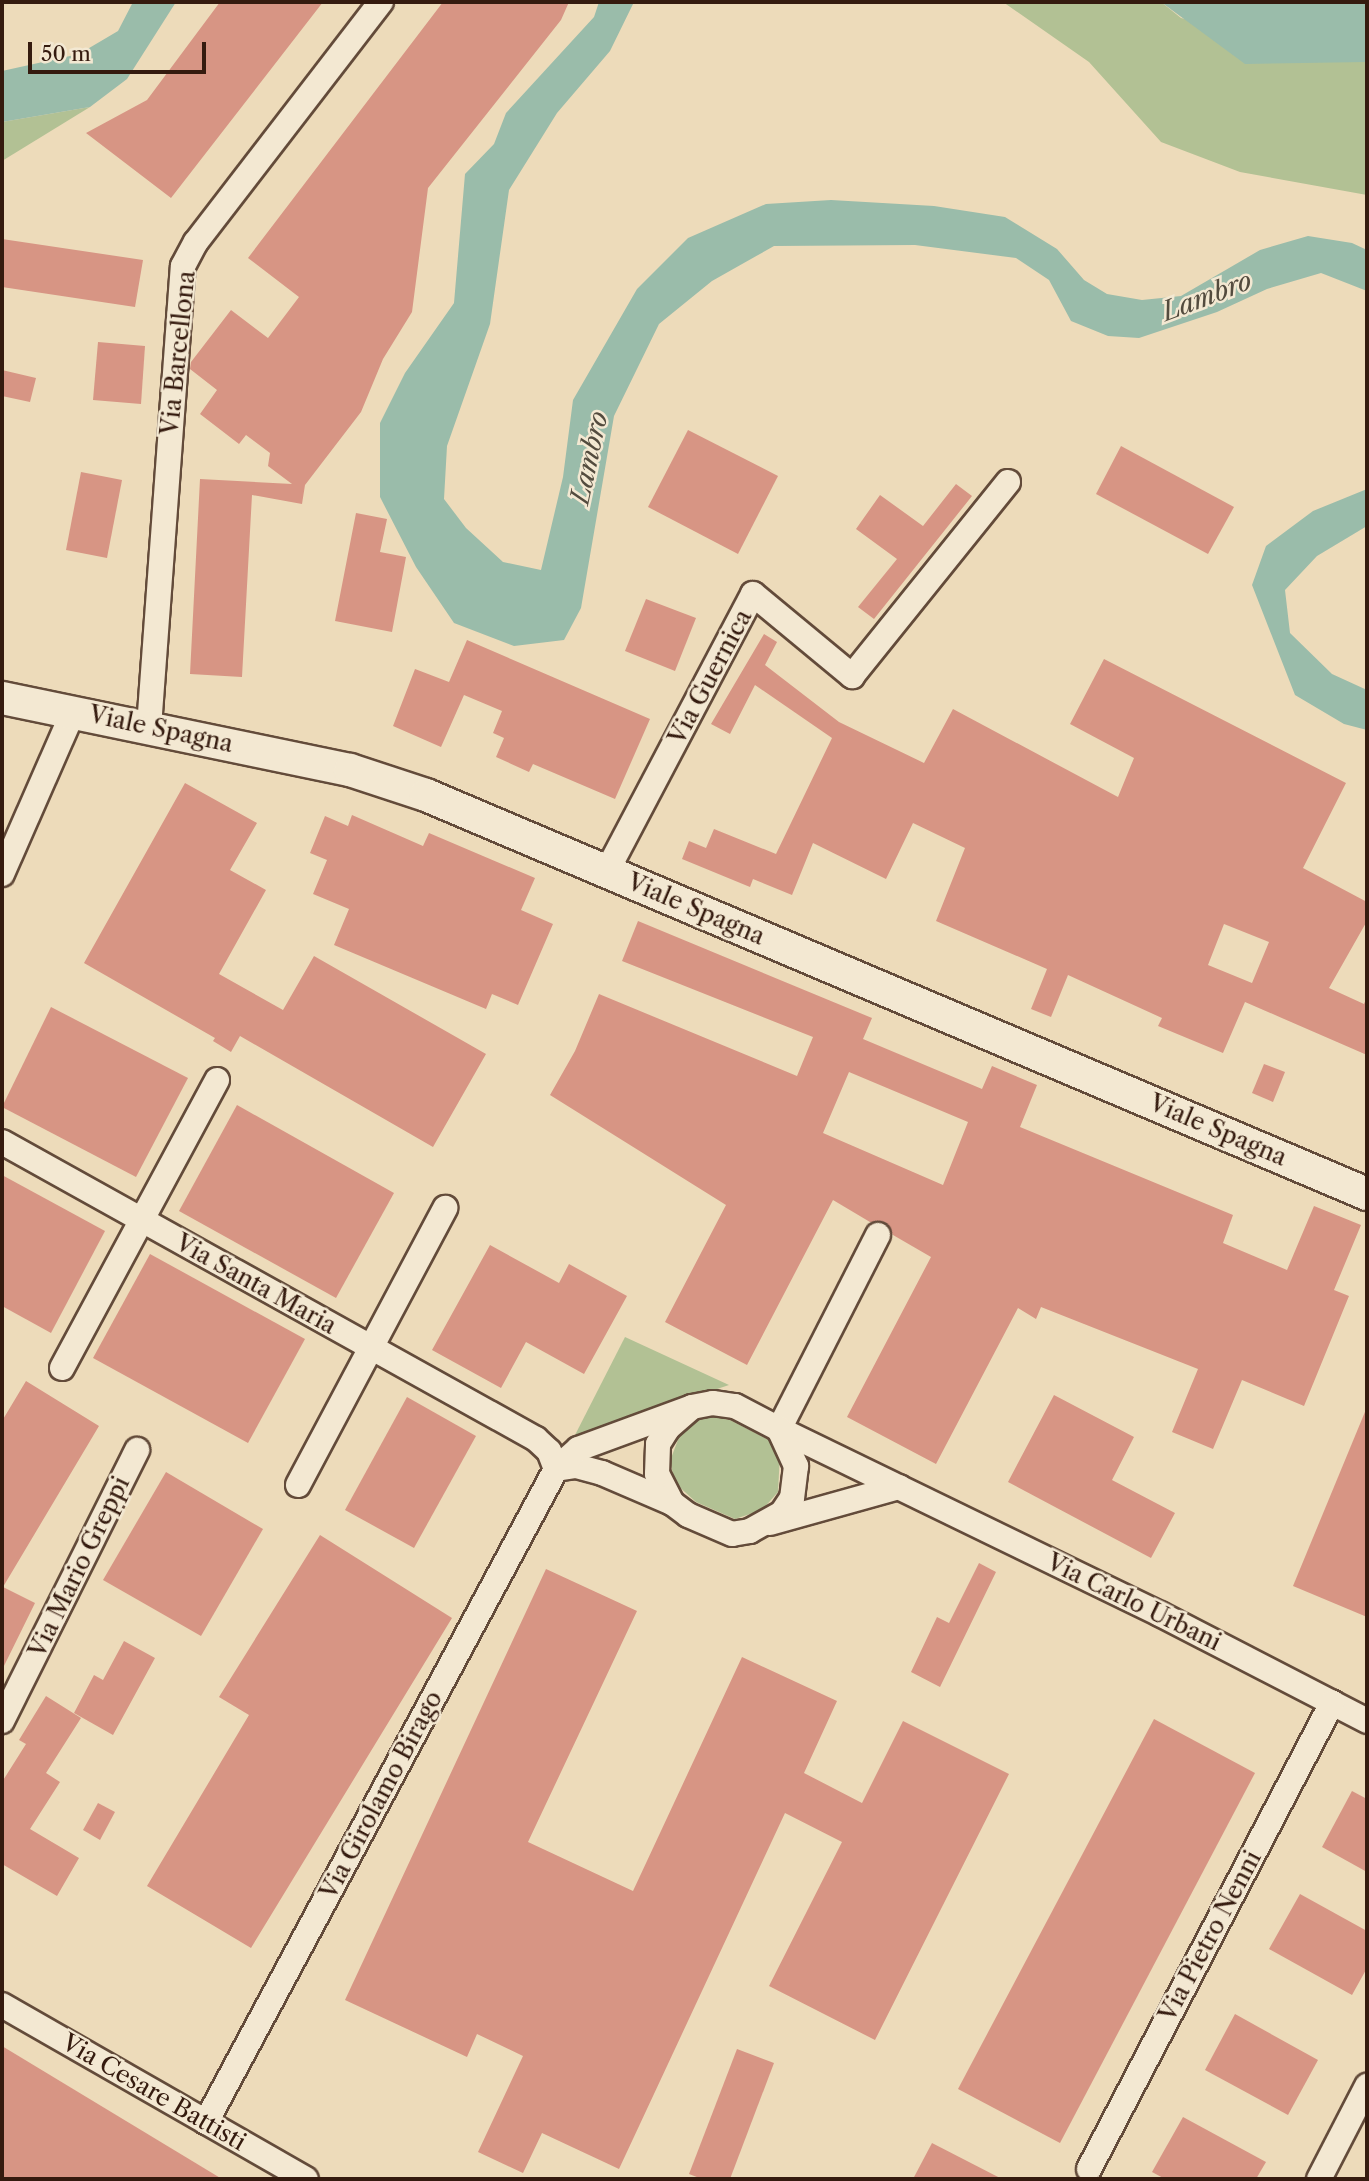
<!DOCTYPE html>
<html>
<head>
<meta charset="utf-8">
<style>
  body { margin:0 }
  #map { position:relative; width:1369px; height:2181px; overflow:hidden; background:#eddbba; font-family:"Libre Caslon Text",serif }
  div>[style] { position:absolute }
  [style*='--x'] { left:calc(var(--x)*1px); top:calc(var(--y)*1px); width:calc(var(--w)*1px); rotate:calc(var(--a)*1deg) }
  .green>* { inset:0; background:#b2c194 }
  .water>* { inset:0; background:#9abcaa }
  .building>* { inset:0; background:#d79584 }
  .roads { filter:drop-shadow(2px 0 #634b3a) drop-shadow(-2px 0 #634b3a) drop-shadow(0 2px #634b3a) drop-shadow(0 -2px #634b3a) }
  .minor>* { height:24px; margin:-12px; padding:0 12px; transform-origin:12px; border-radius:12px; background:#f3e8d2 }
  .tertiary>* { height:32px; margin:-16px; padding:0 16px; transform-origin:16px; border-radius:16px; background:#f3e8d2 }
  span { translate:-50% -50%; white-space:nowrap; text-align:center; line-height:1.15; -webkit-text-stroke:5px #f3e8d2; paint-order:stroke }
  .street-label { font-size:24px; color:#351b0f }
  .water-label { font-size:26px; color:#534b3e; font-style:italic }
  .frame { position:absolute; inset:0; border:4px solid #351b0f; pointer-events:none }
  .scale { position:absolute; left:28px; top:42px; width:178px; height:32px; box-sizing:border-box; border:4px solid #351b0f; border-top:0; padding-left:9px; font-size:21px; line-height:24px; white-space:nowrap; color:#351b0f; -webkit-text-stroke:5px #f3e8d2; paint-order:stroke }
</style>
</head>
<body>
<div id="map">
  <div class="green">
    <div style="clip-path:polygon(1003px 2px,1161px 2px,1181px 18px,1367px 62px,1367px 195px,1240px 172px,1161px 142px,1089px 62px)"></div>
    <div style="clip-path:polygon(90px 107px,2px 161px,2px 122px)"></div>
    <div style="clip-path:polygon(625px 1337px,729px 1385px,574px 1437px)"></div>
    <div style="clip-path:polygon(713px 1417px,730px 1420px,769px 1440px,780px 1454px,778px 1492px,762px 1510px,735px 1519px,696px 1502px,675px 1483px,670px 1461px,679px 1437px,698px 1420px)"></div>
  </div>
  <div class="water">
    <div style="clip-path:polygon(133px 2px,176px 2px,127px 79px,90px 107px,2px 122px,2px 71px,79px 54px,118px 31px)"></div>
    <div style="clip-path:polygon(599px 2px,634px 2px,610px 51px,557px 113px,509px 190px,490px 324px,447px 446px,444px 499px,466px 528px,503px 562px,541px 570px,563px 477px,573px 400px,637px 289px,688px 238px,766px 204px,831px 200px,934px 206px,1005px 217px,1057px 249px,1084px 280px,1107px 294px,1142px 300px,1181px 296px,1260px 250px,1308px 236px,1352px 243px,1367px 250px,1367px 291px,1321px 273px,1267px 289px,1217px 312px,1139px 338px,1108px 336px,1071px 321px,1049px 280px,1016px 258px,915px 245px,774px 246px,712px 281px,659px 324px,614px 416px,581px 608px,564px 640px,514px 646px,454px 623px,416px 567px,380px 497px,380px 423px,405px 373px,454px 303px,465px 174px,494px 144px,506px 113px,594px 17px)"></div>
    <div style="clip-path:polygon(1161px 2px,1367px 2px,1367px 62px,1245px 64px)"></div>
    <div style="clip-path:polygon(1367px 489px,1367px 526px,1317px 556px,1285px 590px,1290px 633px,1332px 674px,1367px 690px,1367px 730px,1344px 724px,1295px 695px,1252px 585px,1266px 546px,1313px 511px)"></div>
  </div>
  <div class="building">
    <div style="clip-path:polygon(220px 2px,323px 2px,171px 198px,86px 133px,147px 100px)"></div>
    <div style="clip-path:polygon(443px 2px,569px 2px,561px 20px,428px 188px,412px 312px,383px 359px,361px 412px,305px 485px,302px 504px,252px 495px,242px 677px,190px 674px,200px 479px,292px 484px,268px 466px,270px 453px,246px 435px,239px 444px,200px 414px,217px 390px,190px 369px,191px 362px,231px 310px,268px 338px,299px 297px,248px 258px)"></div>
    <div style="clip-path:polygon(2px 239px,143px 260px,135px 307px,2px 287px)"></div>
    <div style="clip-path:polygon(98px 342px,145px 346px,141px 404px,93px 400px)"></div>
    <div style="clip-path:polygon(2px 370px,36px 378px,30px 402px,2px 396px)"></div>
    <div style="clip-path:polygon(688px 430px,778px 476px,738px 554px,648px 507px)"></div>
    <div style="clip-path:polygon(1121px 446px,1234px 507px,1208px 554px,1096px 494px)"></div>
    <div style="clip-path:polygon(81px 472px,122px 480px,107px 558px,66px 550px)"></div>
    <div style="clip-path:polygon(956px 484px,972px 496px,874px 619px,858px 607px,897px 559px,856px 529px,880px 495px,923px 526px)"></div>
    <div style="clip-path:polygon(356px 513px,387px 519px,380px 552px,406px 557px,392px 632px,335px 621px)"></div>
    <div style="clip-path:polygon(646px 599px,696px 618px,675px 671px,625px 651px)"></div>
    <div style="clip-path:polygon(evenodd,764px 634px,777px 642px,765px 665px,839px 722px,924px 763px,953px 709px,1118px 797px,1134px 758px,1070px 724px,1104px 659px,1346px 783px,1303px 868px,1367px 902px,1367px 921px,1329px 988px,1364px 1004px,1367px 997px,1367px 1055px,1245px 1002px,1223px 1053px,1158px 1026px,1162px 1018px,1068px 975px,1051px 1017px,1031px 1009px,1047px 969px,936px 921px,965px 848px,913px 823px,886px 879px,813px 843px,792px 895px,753px 879px,750px 887px,682px 859px,689px 841px,706px 848px,714px 829px,776px 854px,832px 738px,755px 685px,730px 734px,711px 724px,764px 634px,1224px 924px,1269px 942px,1252px 983px,1208px 965px,1224px 924px)"></div>
    <div style="clip-path:polygon(467px 640px,650px 719px,615px 799px,533px 764px,529px 772px,496px 757px,504px 738px,493px 733px,502px 711px,464px 695px,441px 747px,393px 726px,415px 669px,449px 682px)"></div>
    <div style="clip-path:polygon(185px 783px,257px 823px,230px 870px,266px 890px,219px 974px,283px 1010px,314px 956px,486px 1054px,433px 1147px,240px 1036px,231px 1052px,213px 1041px,215px 1038px,84px 963px)"></div>
    <div style="clip-path:polygon(352px 815px,423px 846px,429px 833px,535px 878px,521px 910px,553px 924px,518px 1005px,492px 994px,486px 1009px,334px 945px,349px 909px,313px 894px,327px 860px,310px 853px,325px 816px,348px 826px)"></div>
    <div style="clip-path:polygon(evenodd,638px 921px,872px 1018px,863px 1039px,982px 1089px,992px 1066px,1037px 1085px,1020px 1127px,1233px 1215px,1223px 1243px,1287px 1270px,1314px 1206px,1361px 1225px,1334px 1290px,1349px 1296px,1304px 1406px,1242px 1380px,1213px 1449px,1172px 1432px,1198px 1369px,1041px 1307px,1036px 1319px,1018px 1308px,936px 1464px,847px 1417px,931px 1257px,893px 1235px,885px 1222px,870px 1222px,833px 1200px,747px 1365px,665px 1322px,726px 1205px,550px 1095px,575px 1051px,599px 994px,797px 1076px,813px 1037px,622px 961px,638px 921px,849px 1072px,968px 1122px,943px 1185px,823px 1133px,849px 1072px)"></div>
    <div style="clip-path:polygon(51px 1007px,188px 1078px,136px 1177px,2px 1107px)"></div>
    <div style="clip-path:polygon(1264px 1064px,1285px 1072px,1273px 1102px,1252px 1093px)"></div>
    <div style="clip-path:polygon(237px 1105px,394px 1193px,336px 1298px,179px 1211px)"></div>
    <div style="clip-path:polygon(2px 1175px,105px 1231px,51px 1333px,2px 1306px)"></div>
    <div style="clip-path:polygon(490px 1245px,559px 1283px,569px 1264px,627px 1296px,584px 1374px,526px 1342px,501px 1388px,432px 1350px)"></div>
    <div style="clip-path:polygon(150px 1254px,305px 1339px,248px 1443px,93px 1358px)"></div>
    <div style="clip-path:polygon(26px 1381px,99px 1426px,3px 1587px,35px 1603px,2px 1670px,2px 1421px)"></div>
    <div style="clip-path:polygon(1054px 1395px,1134px 1437px,1112px 1480px,1175px 1513px,1151px 1558px,1008px 1482px)"></div>
    <div style="clip-path:polygon(407px 1397px,476px 1436px,414px 1548px,345px 1510px)"></div>
    <div style="clip-path:polygon(1367px 1407px,1367px 1617px,1293px 1586px)"></div>
    <div style="clip-path:polygon(166px 1472px,263px 1529px,201px 1636px,103px 1580px)"></div>
    <div style="clip-path:polygon(320px 1535px,452px 1618px,251px 1948px,147px 1886px,249px 1715px,219px 1697px)"></div>
    <div style="clip-path:polygon(979px 1563px,996px 1572px,940px 1687px,911px 1672px,937px 1617px,949px 1623px)"></div>
    <div style="clip-path:polygon(546px 1569px,637px 1611px,528px 1842px,633px 1891px,742px 1657px,837px 1701px,804px 1773px,862px 1803px,903px 1721px,1009px 1774px,875px 2040px,769px 1986px,842px 1842px,785px 1813px,619px 2169px,542px 2133px,523px 2173px,478px 2152px,523px 2056px,477px 2034px,467px 2057px,345px 2000px)"></div>
    <div style="clip-path:polygon(124px 1641px,155px 1658px,113px 1735px,74px 1713px,94px 1675px,103px 1680px)"></div>
    <div style="clip-path:polygon(46px 1696px,81px 1718px,46px 1773px,60px 1782px,30px 1829px,79px 1858px,57px 1896px,2px 1864px,2px 1782px,26px 1744px,19px 1740px)"></div>
    <div style="clip-path:polygon(1154px 1719px,1255px 1773px,1060px 2143px,958px 2089px)"></div>
    <div style="clip-path:polygon(1352px 1791px,1367px 1799px,1367px 1872px,1322px 1847px)"></div>
    <div style="clip-path:polygon(98px 1803px,115px 1812px,100px 1840px,83px 1830px)"></div>
    <div style="clip-path:polygon(1300px 1894px,1367px 1931px,1367px 1968px,1352px 1995px,1269px 1949px)"></div>
    <div style="clip-path:polygon(1235px 2014px,1318px 2060px,1288px 2115px,1205px 2070px)"></div>
    <div style="clip-path:polygon(2px 2046px,222px 2179px,2px 2179px)"></div>
    <div style="clip-path:polygon(737px 2049px,774px 2063px,730px 2179px,702px 2179px,689px 2174px)"></div>
    <div style="clip-path:polygon(1183px 2117px,1266px 2162px,1256px 2179px,1165px 2179px,1152px 2172px)"></div>
    <div style="clip-path:polygon(932px 2143px,1002px 2179px,913px 2179px)"></div>
  </div>
  <div class="roads">
    <div class="minor">
      <div style="--x:149;--y:727;--w:462;--a:-85.8"></div>
      <div style="--x:183;--y:266;--w:27;--a:-62"></div>
      <div style="--x:196;--y:242;--w:303;--a:-52.4"></div>
      <div style="--x:607;--y:871;--w:313;--a:-62.2"></div>
      <div style="--x:753;--y:594;--w:129;--a:39.6"></div>
      <div style="--x:852;--y:676;--w:249;--a:-51.2"></div>
      <div style="--x:2;--y:874;--w:177;--a:-66.3"></div>
      <div style="--x:2;--y:1142;--w:611;--a:29.08"></div>
      <div style="--x:536;--y:1439;--w:18;--a:43"></div>
      <div style="--x:549;--y:1451;--w:19;--a:69"></div>
      <div style="--x:878;--y:1235;--w:218;--a:117"></div>
      <div style="--x:779;--y:1429;--w:424;--a:25.9"></div>
      <div style="--x:1160;--y:1614;--w:233;--a:27.3"></div>
      <div style="--x:62;--y:1368;--w:327;--a:-61.7"></div>
      <div style="--x:713;--y:1403;--w:22;--a:8"></div>
      <div style="--x:735;--y:1406;--w:50;--a:27.6"></div>
      <div style="--x:779;--y:1429;--w:41;--a:65.3"></div>
      <div style="--x:796;--y:1466;--w:32;--a:97"></div>
      <div style="--x:792;--y:1498;--w:18;--a:124"></div>
      <div style="--x:782;--y:1513;--w:37;--a:151"></div>
      <div style="--x:750;--y:1531;--w:18;--a:171"></div>
      <div style="--x:732;--y:1534;--w:48;--a:-156.6"></div>
      <div style="--x:688;--y:1515;--w:20;--a:-143"></div>
      <div style="--x:672;--y:1503;--w:33;--a:-117"></div>
      <div style="--x:657;--y:1474;--w:30;--a:-88"></div>
      <div style="--x:658;--y:1444;--w:19;--a:-58"></div>
      <div style="--x:668;--y:1428;--w:32;--a:-41"></div>
      <div style="--x:692;--y:1407;--w:21;--a:-11"></div>
      <div style="--x:556;--y:1469;--w:20;--a:-9"></div>
      <div style="--x:576;--y:1466;--w:27;--a:15"></div>
      <div style="--x:602;--y:1473;--w:76;--a:23.2"></div>
      <div style="--x:298;--y:1485;--w:314;--a:-62"></div>
      <div style="--x:770;--y:1523;--w:134;--a:-15.6"></div>
      <div style="--x:2;--y:1721;--w:303;--a:-63.5"></div>
      <div style="--x:2;--y:2005;--w:350;--a:29.8"></div>
      <div style="--x:206;--y:2122;--w:741;--a:-61.81"></div>
      <div style="--x:556;--y:1469;--w:30;--a:-42"></div>
      <div style="--x:578;--y:1449;--w:121;--a:-20.2"></div>
      <div style="--x:1089;--y:2169;--w:526;--a:-62.46"></div>
      <div style="--x:1319;--y:2179;--w:105;--a:-62.7"></div>
    </div>
    <div class="tertiary">
      <div style="--x:2;--y:698;--w:355;--a:11.7"></div>
      <div style="--x:350;--y:770;--w:80;--a:18.2"></div>
      <div style="--x:426;--y:795;--w:1022;--a:22.98"></div>
    </div>
  </div>
  <div class="street-label">
    <span style="left:178px;top:353px;rotate:-84deg">Via Barcellona</span>
    <span style="left:710px;top:677px;rotate:-62deg">Via Guernica</span>
    <span style="left:161px;top:729px;rotate:12deg">Viale Spagna</span>
    <span style="left:696px;top:909px;rotate:23deg">Viale Spagna</span>
    <span style="left:1218px;top:1130px;rotate:23deg">Viale Spagna</span>
    <span style="left:256px;top:1284px;rotate:29deg">Via Santa Maria</span>
    <span style="left:79px;top:1567px;rotate:-64deg">Via Mario Greppi</span>
    <span style="left:1134px;top:1602px;rotate:26deg">Via Carlo Urbani</span>
    <span style="left:381px;top:1795px;rotate:-62deg">Via Girolamo Birago</span>
    <span style="left:1210px;top:1936px;rotate:-62deg">Via Pietro Nenni</span>
    <span style="left:154px;top:2092px;rotate:30deg">Via Cesare Battisti</span>
  </div>
  <div class="water-label">
    <span style="left:1207px;top:297px;rotate:-21deg">Lambro</span>
    <span style="left:590px;top:458px;rotate:-78deg">Lambro</span>
  </div>
  <div class="frame"></div>
  <div class="scale">50 m</div>
</div>
</body>
</html>
